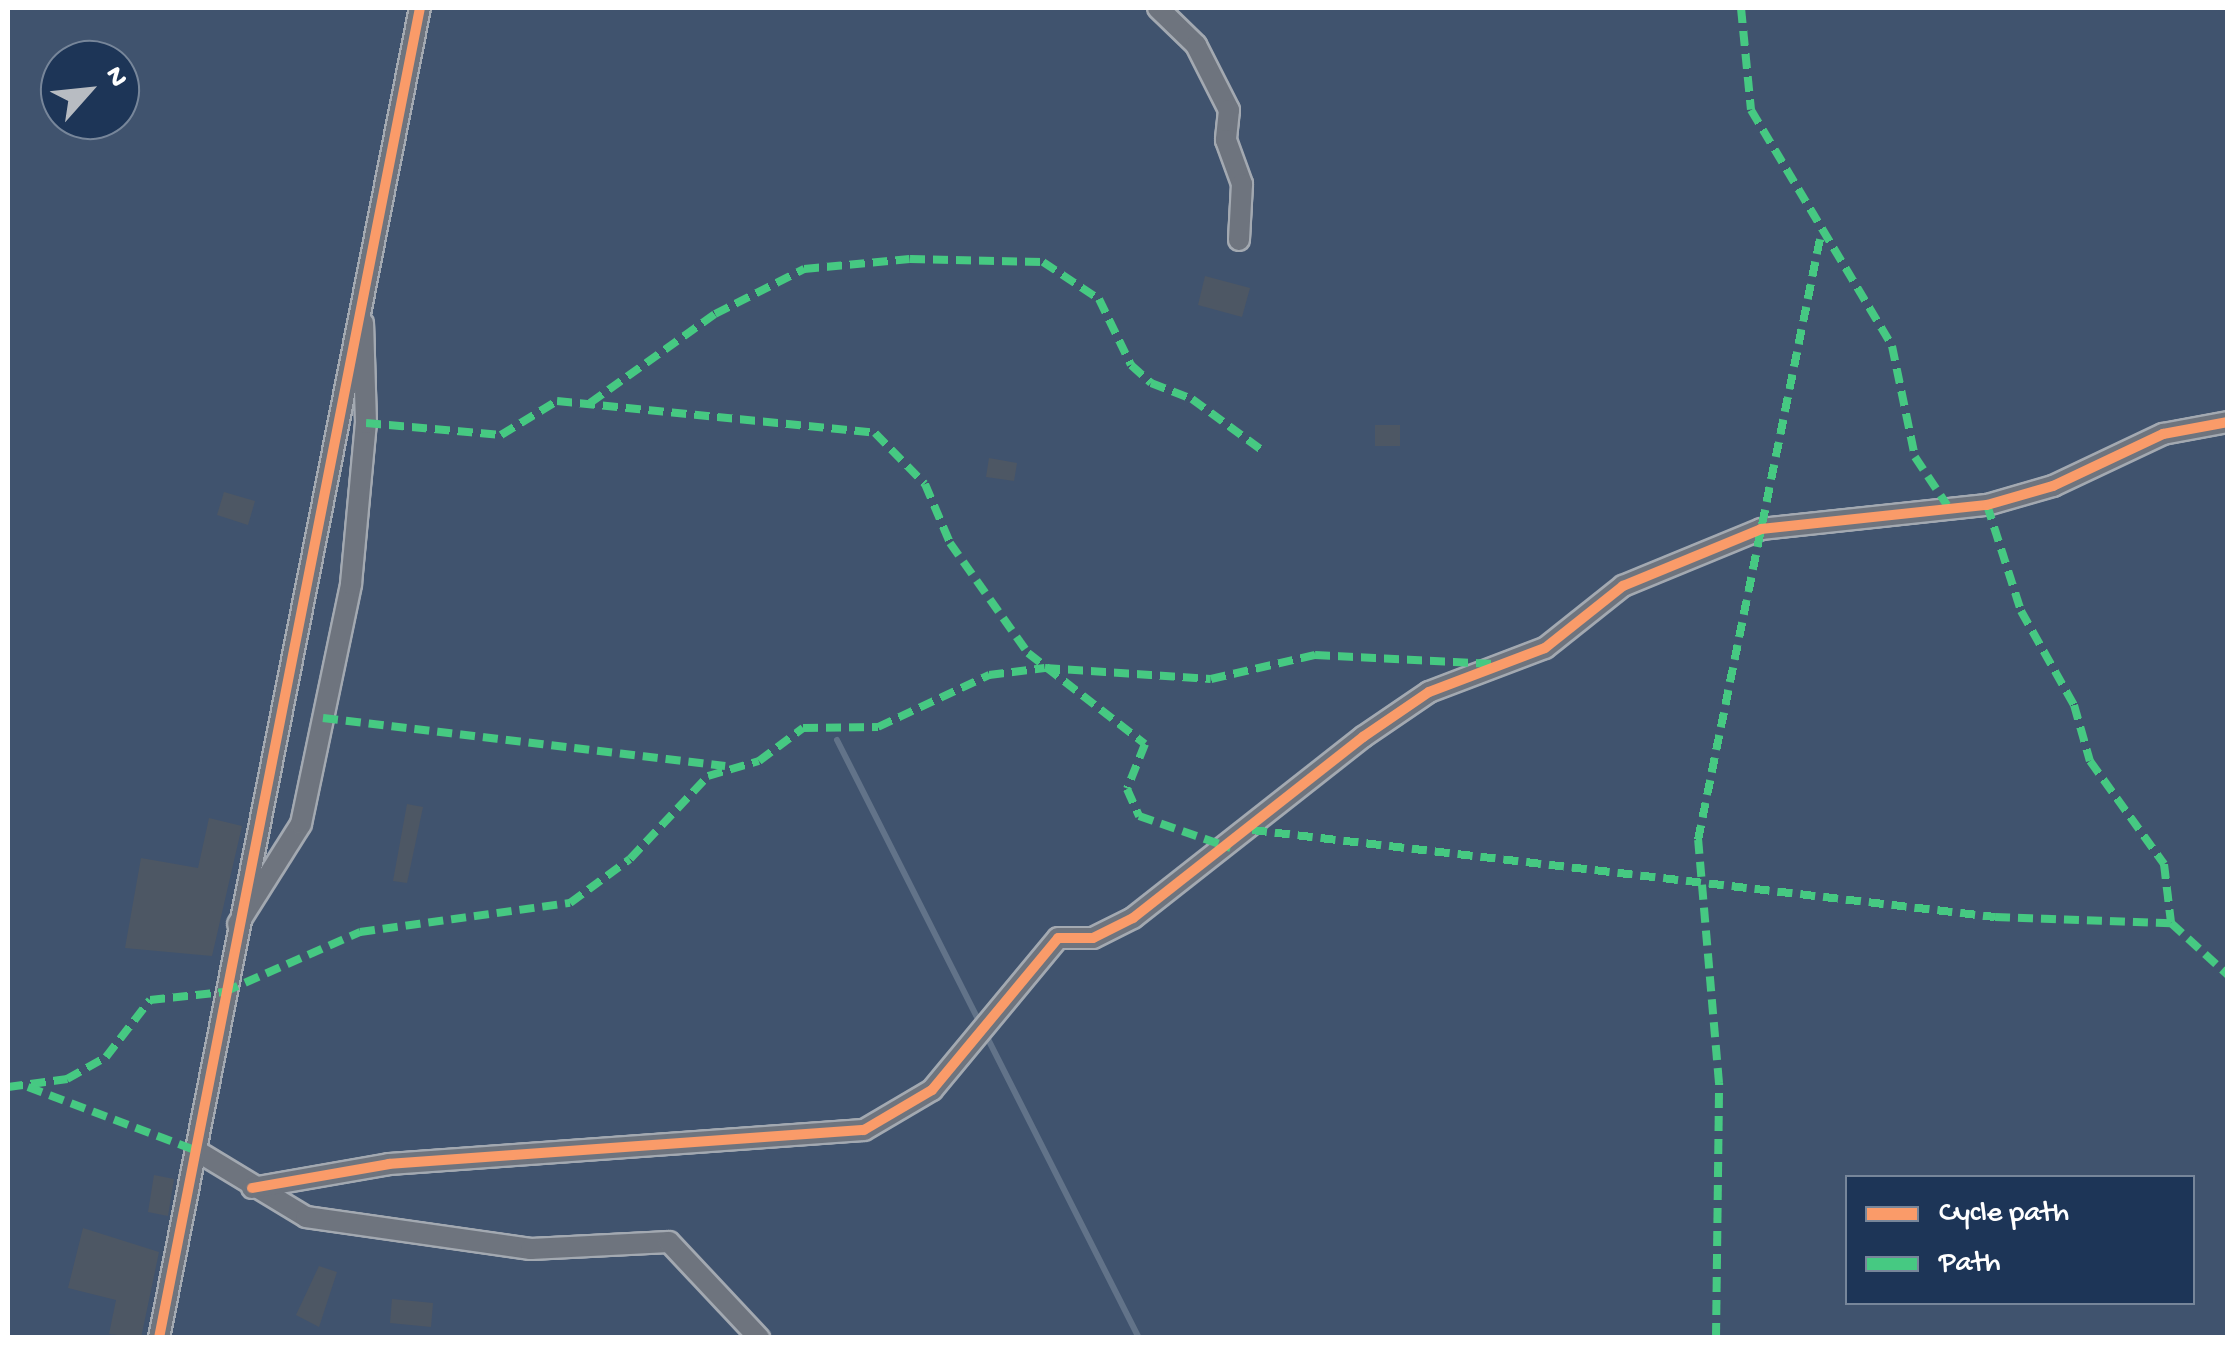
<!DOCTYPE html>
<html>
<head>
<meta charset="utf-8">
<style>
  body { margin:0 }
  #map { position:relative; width:2235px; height:1345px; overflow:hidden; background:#333f51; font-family:"Gochi Hand",sans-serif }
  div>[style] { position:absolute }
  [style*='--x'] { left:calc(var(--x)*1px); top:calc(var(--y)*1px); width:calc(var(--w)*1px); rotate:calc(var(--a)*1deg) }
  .green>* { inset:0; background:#40536e }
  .stream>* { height:6px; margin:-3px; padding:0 3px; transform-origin:3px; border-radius:3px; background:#627389 }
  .building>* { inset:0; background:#4d5764 }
  .roads { filter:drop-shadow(2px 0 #a3a9b1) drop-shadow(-2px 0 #a3a9b1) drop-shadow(0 2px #a3a9b1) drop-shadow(0 -2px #a3a9b1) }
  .minor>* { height:20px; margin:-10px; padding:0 10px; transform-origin:10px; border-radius:10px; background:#6e747e }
  .quiet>* { height:8px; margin-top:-4px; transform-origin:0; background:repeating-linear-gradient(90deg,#46c982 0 15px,transparent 0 23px) }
  .cycleway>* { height:10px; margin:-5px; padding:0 5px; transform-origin:5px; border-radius:5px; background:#fa9b69 }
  span { translate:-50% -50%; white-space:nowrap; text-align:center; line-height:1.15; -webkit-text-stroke:8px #1d3557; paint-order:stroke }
  .frame { position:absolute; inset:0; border:10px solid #fff; pointer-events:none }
  .legend { position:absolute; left:1845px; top:1175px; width:350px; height:130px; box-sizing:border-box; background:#1d3557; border:2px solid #77869a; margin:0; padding:12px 18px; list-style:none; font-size:30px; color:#fff }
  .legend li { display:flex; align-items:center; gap:20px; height:50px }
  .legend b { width:50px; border:2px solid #77869a }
  .north { position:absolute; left:40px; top:40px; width:100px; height:100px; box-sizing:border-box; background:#1d3557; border:2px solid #77869a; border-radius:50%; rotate:63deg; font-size:28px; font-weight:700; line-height:40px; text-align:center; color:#fff }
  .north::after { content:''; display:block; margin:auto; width:35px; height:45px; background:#b8bcc2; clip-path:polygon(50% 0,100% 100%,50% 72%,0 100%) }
</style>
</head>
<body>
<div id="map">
  <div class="green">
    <div style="clip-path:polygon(evenodd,8px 8px,2227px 8px,2227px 1337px,8px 1337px,8px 8px,60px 60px,120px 60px,120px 120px,60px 120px,60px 60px,8px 8px,1848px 1178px,2192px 1178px,2192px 1302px,1848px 1302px,1848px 1178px)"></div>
  </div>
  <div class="stream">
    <div style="--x:837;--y:740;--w:670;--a:63.21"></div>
  </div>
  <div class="building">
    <div style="clip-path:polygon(1205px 276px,1250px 288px,1242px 317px,1198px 305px)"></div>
    <div style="clip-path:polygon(1375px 425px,1400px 425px,1400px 446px,1375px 446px)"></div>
    <div style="clip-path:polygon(989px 458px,1017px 463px,1014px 481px,986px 477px)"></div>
    <div style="clip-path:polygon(224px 492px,255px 501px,248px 525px,217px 515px)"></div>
    <div style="clip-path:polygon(407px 804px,423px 807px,407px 883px,393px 881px)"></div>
    <div style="clip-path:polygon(209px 818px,242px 826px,212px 956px,125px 948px,141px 858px,198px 868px)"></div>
    <div style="clip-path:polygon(154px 1175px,174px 1179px,168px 1216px,148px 1212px)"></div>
    <div style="clip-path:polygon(83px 1228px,159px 1252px,141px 1338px,109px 1334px,116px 1300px,68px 1288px)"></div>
    <div style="clip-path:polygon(319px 1266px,337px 1272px,319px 1327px,296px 1315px)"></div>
    <div style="clip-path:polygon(392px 1299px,433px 1303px,431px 1327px,390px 1323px)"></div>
  </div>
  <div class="roads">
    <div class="minor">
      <div style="--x:1158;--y:8;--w:53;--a:44.2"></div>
      <div style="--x:1196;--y:45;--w:73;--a:63.1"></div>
      <div style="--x:1229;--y:110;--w:30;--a:96"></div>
      <div style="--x:1226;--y:140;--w:47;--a:70"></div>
      <div style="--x:1242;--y:184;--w:56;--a:93.1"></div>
      <div style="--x:238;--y:924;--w:118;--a:-57.8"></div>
      <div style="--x:301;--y:824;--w:245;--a:-78.2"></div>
      <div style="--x:351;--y:584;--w:162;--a:-84.7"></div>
      <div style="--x:366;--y:423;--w:100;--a:-91.7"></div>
      <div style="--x:197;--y:1151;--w:127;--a:31.2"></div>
      <div style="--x:306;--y:1217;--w:227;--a:8.1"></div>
      <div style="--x:531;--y:1249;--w:138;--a:-2.9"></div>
      <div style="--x:669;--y:1242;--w:132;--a:46.8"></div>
      <div style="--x:252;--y:1188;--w:139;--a:-9.9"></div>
      <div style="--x:389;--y:1164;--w:476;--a:-4.1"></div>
      <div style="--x:864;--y:1130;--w:79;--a:-30.5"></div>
      <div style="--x:932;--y:1090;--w:197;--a:-50.3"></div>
      <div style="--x:1058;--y:938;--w:35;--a:0"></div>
      <div style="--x:1093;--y:938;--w:45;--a:-26.6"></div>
      <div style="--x:1133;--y:918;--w:293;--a:-38.2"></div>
      <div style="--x:1363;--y:737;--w:80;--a:-34.3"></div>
      <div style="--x:1429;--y:692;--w:124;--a:-20.8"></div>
      <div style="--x:1545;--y:648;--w:100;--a:-38.5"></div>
      <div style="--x:1623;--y:586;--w:149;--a:-22.4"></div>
      <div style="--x:1761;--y:529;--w:227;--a:-6.1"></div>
      <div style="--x:1987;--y:505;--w:69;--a:-16.1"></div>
      <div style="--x:2053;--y:486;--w:122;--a:-25.3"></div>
      <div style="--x:2163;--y:434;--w:66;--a:-10.5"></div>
      <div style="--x:159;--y:1338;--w:1355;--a:-78.9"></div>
    </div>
  </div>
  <div class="quiet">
    <div style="--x:1741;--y:8;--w:102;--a:84.4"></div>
    <div style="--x:1751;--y:110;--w:275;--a:59.1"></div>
    <div style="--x:1892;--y:346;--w:113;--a:78.3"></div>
    <div style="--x:1915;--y:457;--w:58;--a:56.3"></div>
    <div style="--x:590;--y:403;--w:153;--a:-35.5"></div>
    <div style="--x:715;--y:314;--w:100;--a:-26.8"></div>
    <div style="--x:804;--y:269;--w:106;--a:-5.4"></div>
    <div style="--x:910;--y:259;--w:133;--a:1.3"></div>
    <div style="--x:1043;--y:262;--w:67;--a:33.5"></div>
    <div style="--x:1099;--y:299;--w:73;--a:64.1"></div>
    <div style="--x:1131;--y:365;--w:27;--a:42"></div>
    <div style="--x:1151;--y:383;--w:44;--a:21.3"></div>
    <div style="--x:1192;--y:399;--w:88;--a:36.2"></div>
    <div style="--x:366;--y:423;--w:136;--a:5.1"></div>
    <div style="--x:501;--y:435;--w:66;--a:-31.3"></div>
    <div style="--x:557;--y:401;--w:320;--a:5.7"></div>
    <div style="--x:875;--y:433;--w:71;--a:45.6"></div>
    <div style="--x:925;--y:484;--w:64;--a:67"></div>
    <div style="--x:950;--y:543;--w:135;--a:54.7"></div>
    <div style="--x:1028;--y:653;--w:148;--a:37.9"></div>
    <div style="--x:1145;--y:744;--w:48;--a:111.8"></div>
    <div style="--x:1127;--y:789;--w:30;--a:66"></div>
    <div style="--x:1139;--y:816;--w:97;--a:19.2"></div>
    <div style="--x:1987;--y:505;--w:111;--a:72.2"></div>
    <div style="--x:2021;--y:611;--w:108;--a:60.6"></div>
    <div style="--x:2074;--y:705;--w:58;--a:74.1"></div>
    <div style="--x:2090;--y:761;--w:127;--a:54.3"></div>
    <div style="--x:2164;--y:864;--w:59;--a:83.2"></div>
    <div style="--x:2171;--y:923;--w:77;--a:42.4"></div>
    <div style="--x:323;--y:718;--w:405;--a:6.8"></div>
    <div style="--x:1252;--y:830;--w:748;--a:6.68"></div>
    <div style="--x:1995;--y:917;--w:176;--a:2"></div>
    <div style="--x:8;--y:1087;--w:60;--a:-7.7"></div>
    <div style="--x:67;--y:1079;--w:45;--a:-29.4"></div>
    <div style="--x:106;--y:1057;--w:72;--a:-52.3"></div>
    <div style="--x:150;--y:1000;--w:74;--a:-6.2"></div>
    <div style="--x:224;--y:992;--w:149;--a:-23.8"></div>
    <div style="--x:360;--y:932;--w:212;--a:-7.9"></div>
    <div style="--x:570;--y:903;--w:74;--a:-36.3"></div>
    <div style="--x:630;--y:859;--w:114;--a:-46.8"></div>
    <div style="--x:708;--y:776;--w:53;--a:-16.4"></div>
    <div style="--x:759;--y:761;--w:55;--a:-36.9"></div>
    <div style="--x:803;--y:728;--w:75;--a:-0.8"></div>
    <div style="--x:878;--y:727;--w:123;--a:-25.1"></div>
    <div style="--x:989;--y:675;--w:56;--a:-7.1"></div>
    <div style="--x:1045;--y:668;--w:166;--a:3.8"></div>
    <div style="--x:1211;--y:679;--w:107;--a:-13"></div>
    <div style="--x:1315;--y:655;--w:179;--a:2.9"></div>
    <div style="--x:28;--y:1087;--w:181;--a:20.7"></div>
    <div style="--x:1716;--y:1338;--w:255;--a:-89.3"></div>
    <div style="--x:1719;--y:1083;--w:244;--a:-94.9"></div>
    <div style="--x:1698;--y:840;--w:618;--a:-78.53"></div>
  </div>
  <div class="cycleway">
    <div style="--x:252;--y:1188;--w:139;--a:-9.9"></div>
    <div style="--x:389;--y:1164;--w:476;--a:-4.1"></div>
    <div style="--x:864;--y:1130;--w:79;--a:-30.5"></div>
    <div style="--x:932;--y:1090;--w:197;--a:-50.3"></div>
    <div style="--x:1058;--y:938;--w:35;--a:0"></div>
    <div style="--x:1093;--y:938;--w:45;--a:-26.6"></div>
    <div style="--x:1133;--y:918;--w:293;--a:-38.2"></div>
    <div style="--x:1363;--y:737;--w:80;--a:-34.3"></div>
    <div style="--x:1429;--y:692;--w:124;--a:-20.8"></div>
    <div style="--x:1545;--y:648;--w:100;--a:-38.5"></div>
    <div style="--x:1623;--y:586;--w:149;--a:-22.4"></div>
    <div style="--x:1761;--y:529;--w:227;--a:-6.1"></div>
    <div style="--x:1987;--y:505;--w:69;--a:-16.1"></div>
    <div style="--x:2053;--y:486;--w:122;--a:-25.3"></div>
    <div style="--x:2163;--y:434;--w:66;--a:-10.5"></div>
    <div style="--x:159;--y:1338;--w:1355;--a:-78.9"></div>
  </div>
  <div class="frame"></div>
  <ul class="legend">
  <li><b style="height:12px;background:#fa9b69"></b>Cycle path</li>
  <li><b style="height:12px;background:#46c982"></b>Path</li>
  </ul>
  <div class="north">N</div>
</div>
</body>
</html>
